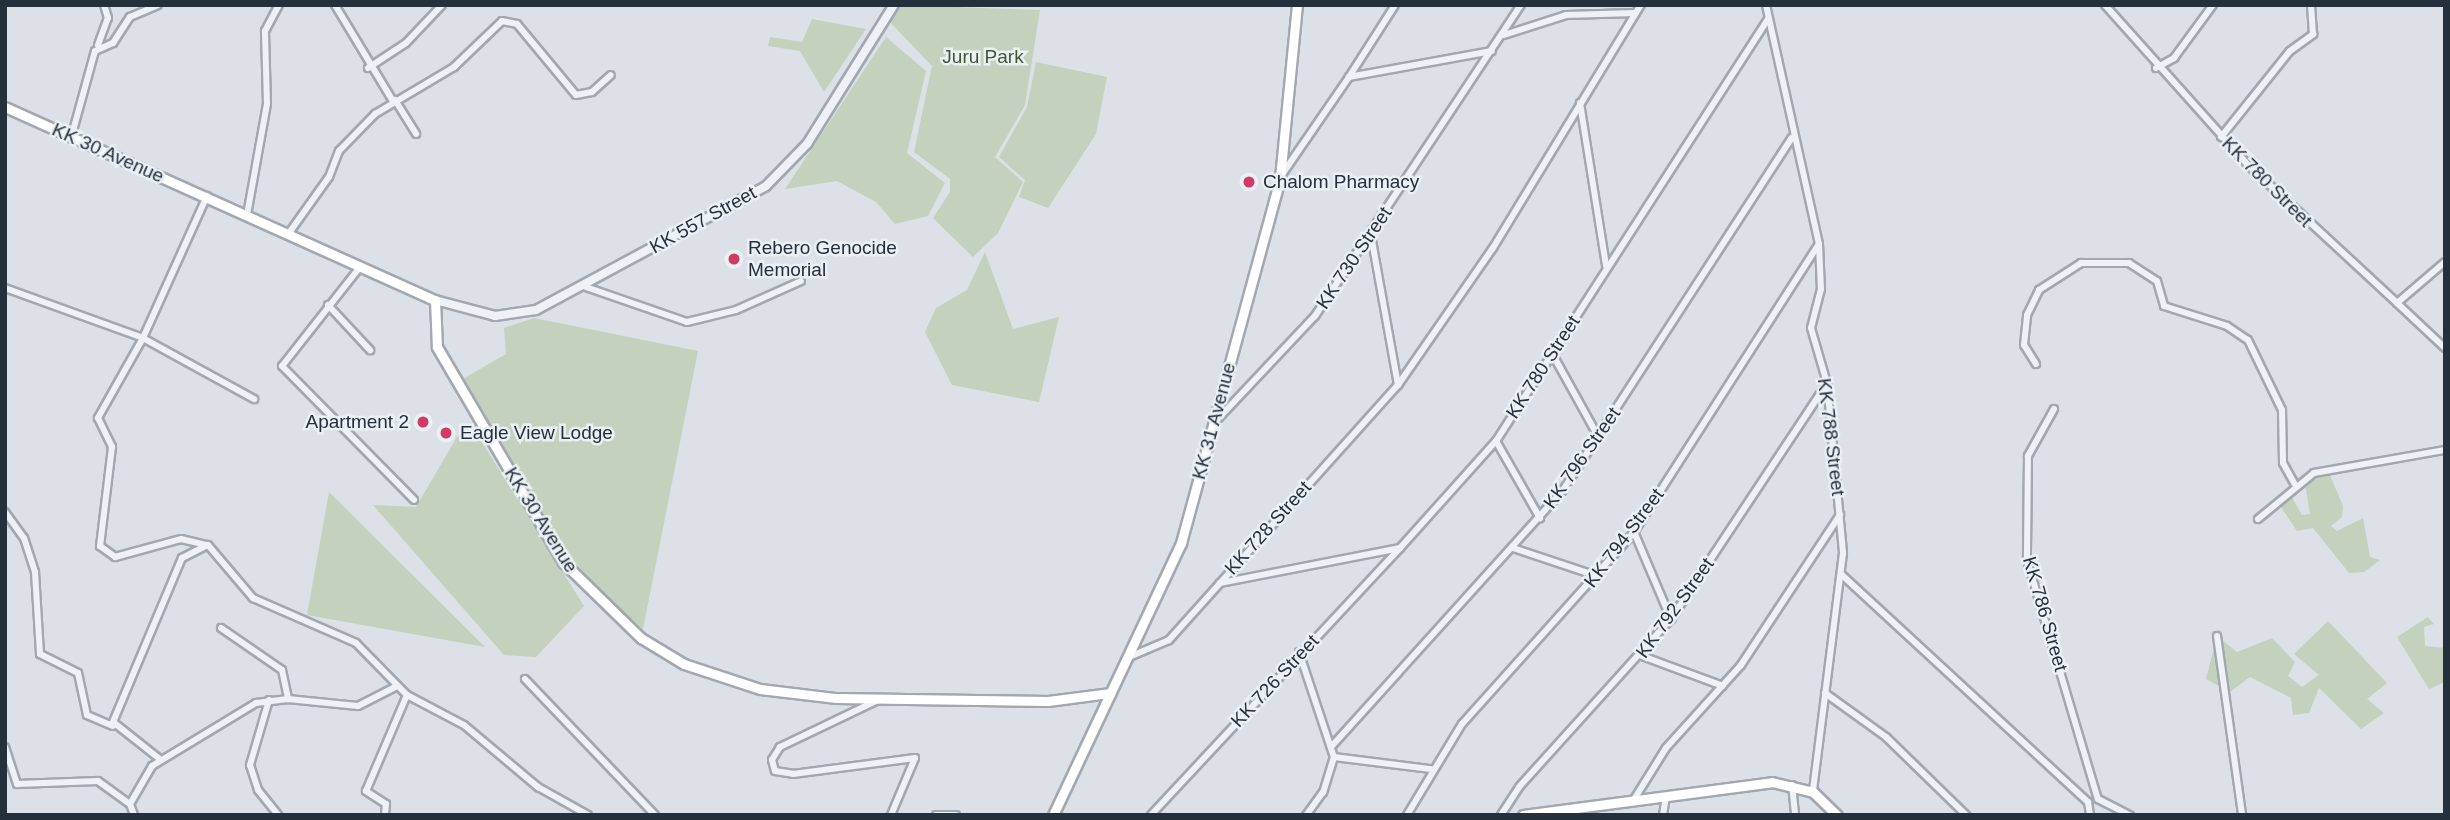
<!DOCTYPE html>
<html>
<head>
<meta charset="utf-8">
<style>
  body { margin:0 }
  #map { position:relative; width:2450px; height:820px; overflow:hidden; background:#dbe1e6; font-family:Arial,sans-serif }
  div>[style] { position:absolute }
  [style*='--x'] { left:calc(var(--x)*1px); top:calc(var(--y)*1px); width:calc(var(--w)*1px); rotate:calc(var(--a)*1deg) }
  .green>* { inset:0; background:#c4d1bc }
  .roads { filter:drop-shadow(2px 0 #a1a8b0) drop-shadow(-2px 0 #a1a8b0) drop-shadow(0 2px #a1a8b0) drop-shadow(0 -2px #a1a8b0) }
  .minor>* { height:6px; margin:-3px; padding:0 3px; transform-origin:3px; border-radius:3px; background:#eef1f5 }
  .tertiary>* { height:8px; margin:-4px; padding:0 4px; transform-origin:4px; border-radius:4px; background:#eef1f5 }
  .secondary>* { height:9px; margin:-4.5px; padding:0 4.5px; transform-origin:4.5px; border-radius:4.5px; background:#fff }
  .dots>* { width:19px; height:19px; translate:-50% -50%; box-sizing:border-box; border:4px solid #eaf0f4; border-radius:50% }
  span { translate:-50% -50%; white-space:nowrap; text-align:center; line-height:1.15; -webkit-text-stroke:5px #eaf0f4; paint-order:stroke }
  .park-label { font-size:19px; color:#3e5932 }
  .street-label { font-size:19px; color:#25303d }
  .poi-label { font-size:19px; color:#25303d }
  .left { translate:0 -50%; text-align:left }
  .right { translate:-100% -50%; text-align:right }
  .frame { position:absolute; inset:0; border:7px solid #25303d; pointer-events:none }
</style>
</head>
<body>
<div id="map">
  <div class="green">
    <div style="clip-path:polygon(897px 5px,1040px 10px,1025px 105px,995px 157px,1023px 182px,998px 233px,973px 257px,933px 218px,950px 192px,950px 179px,914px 152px,932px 66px,887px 19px)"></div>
    <div style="clip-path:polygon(812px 19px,866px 29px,824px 92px,800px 51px,768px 46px,770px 37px,802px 42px)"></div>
    <div style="clip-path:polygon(886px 37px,926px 71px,907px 153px,945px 183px,928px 216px,895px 224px,876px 202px,837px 181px,785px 189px)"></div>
    <div style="clip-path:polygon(1036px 62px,1107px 77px,1096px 134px,1048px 208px,1019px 197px,1025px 180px,999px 157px,1027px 107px)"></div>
    <div style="clip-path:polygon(985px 252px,1013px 329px,1059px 317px,1039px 402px,952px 385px,925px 332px,936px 308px,967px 290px)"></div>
    <div style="clip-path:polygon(534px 318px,698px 351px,643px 629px,599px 592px,557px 539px,461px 380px,506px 354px,504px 328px)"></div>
    <div style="clip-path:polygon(475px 431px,584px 606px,536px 657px,504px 655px,373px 505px,416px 507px,457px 437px)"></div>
    <div style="clip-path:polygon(2329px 473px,2343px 506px,2342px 517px,2331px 526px,2337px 531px,2363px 518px,2370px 557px,2380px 560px,2364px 572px,2349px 573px,2313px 528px,2297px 531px,2279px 504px,2290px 494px,2302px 515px,2310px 514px,2305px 484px)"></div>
    <div style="clip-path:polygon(329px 492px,485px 647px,307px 615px)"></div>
    <div style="clip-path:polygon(2428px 617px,2434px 624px,2424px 627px,2425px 646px,2445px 648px,2445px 682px,2429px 689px,2397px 637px)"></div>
    <div style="clip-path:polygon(2328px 621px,2387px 683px,2367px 699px,2384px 713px,2361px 729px,2319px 688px,2309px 713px,2293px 715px,2291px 698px,2250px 677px,2230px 692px,2206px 679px,2217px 636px,2237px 652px,2272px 638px,2295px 662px,2288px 676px,2302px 687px,2319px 675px,2294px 654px)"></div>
  </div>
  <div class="roads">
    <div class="minor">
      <div style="--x:335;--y:5;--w:112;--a:58.9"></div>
      <div style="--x:1766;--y:5;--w:245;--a:77.5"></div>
      <div style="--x:1819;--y:244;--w:45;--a:87.5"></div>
      <div style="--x:1821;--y:289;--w:40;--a:104.4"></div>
      <div style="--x:1811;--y:328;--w:57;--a:73.8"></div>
      <div style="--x:1827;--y:383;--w:171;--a:84.6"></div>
      <div style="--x:1843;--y:553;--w:241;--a:97.2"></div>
      <div style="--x:2105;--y:5;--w:213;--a:48.2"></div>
      <div style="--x:2247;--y:164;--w:205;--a:42.8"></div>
      <div style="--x:2397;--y:303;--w:63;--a:-40.5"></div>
      <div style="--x:1504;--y:35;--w:65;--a:-17.9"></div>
      <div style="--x:1566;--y:15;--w:69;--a:-1.7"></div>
      <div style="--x:98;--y:45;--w:29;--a:-70"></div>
      <div style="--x:108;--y:18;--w:14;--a:-107"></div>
      <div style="--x:368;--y:68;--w:45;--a:-33.3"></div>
      <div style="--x:406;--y:43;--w:52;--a:-46.5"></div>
      <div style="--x:2156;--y:68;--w:21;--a:-29"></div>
      <div style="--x:2174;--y:58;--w:66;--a:-53.7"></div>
      <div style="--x:1349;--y:77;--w:85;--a:-57.4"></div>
      <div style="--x:395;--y:100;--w:40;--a:58"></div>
      <div style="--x:1580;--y:103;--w:165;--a:80.9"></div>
      <div style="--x:2221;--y:137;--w:110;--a:-51.3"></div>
      <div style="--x:2290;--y:51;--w:29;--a:-36"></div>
      <div style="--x:2313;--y:34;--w:29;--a:-94"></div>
      <div style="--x:71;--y:138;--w:90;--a:-74.6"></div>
      <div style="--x:95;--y:51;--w:20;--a:-24"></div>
      <div style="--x:113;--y:43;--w:31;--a:-57"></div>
      <div style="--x:130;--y:17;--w:30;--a:-23"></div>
      <div style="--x:1281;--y:176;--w:120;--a:-55.5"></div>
      <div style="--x:1349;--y:77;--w:145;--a:-10.3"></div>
      <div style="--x:207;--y:196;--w:156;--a:114.3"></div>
      <div style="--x:143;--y:338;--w:92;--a:119.4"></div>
      <div style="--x:98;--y:418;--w:32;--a:64"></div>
      <div style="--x:112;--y:447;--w:100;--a:96.9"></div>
      <div style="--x:100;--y:546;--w:19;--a:36"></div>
      <div style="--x:115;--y:557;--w:68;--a:-15.3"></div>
      <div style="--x:181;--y:539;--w:28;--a:13"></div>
      <div style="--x:208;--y:545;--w:70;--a:49.7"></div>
      <div style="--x:253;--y:598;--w:112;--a:23.6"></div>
      <div style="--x:356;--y:643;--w:73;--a:45.6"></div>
      <div style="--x:407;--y:695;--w:64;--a:27.8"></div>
      <div style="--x:464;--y:725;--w:97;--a:40"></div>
      <div style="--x:538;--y:787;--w:57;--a:29.2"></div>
      <div style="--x:247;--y:215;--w:113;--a:-79.8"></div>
      <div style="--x:267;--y:104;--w:73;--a:-91.6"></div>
      <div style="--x:265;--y:31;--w:30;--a:-62"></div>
      <div style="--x:289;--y:233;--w:69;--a:-54.5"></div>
      <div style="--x:329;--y:177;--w:28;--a:-69"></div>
      <div style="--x:339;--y:151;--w:52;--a:-45.8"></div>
      <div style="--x:375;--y:114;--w:92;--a:-30.7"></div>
      <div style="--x:454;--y:67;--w:66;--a:-43.8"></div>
      <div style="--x:502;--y:21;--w:15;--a:11"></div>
      <div style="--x:517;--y:24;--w:92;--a:50.3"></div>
      <div style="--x:576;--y:95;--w:16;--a:-11"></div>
      <div style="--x:592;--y:92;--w:25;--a:-42"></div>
      <div style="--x:1371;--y:235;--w:152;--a:79.8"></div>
      <div style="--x:360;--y:267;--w:126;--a:128.2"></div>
      <div style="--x:282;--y:366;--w:188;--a:45.4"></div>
      <div style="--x:583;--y:286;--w:110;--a:19.1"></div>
      <div style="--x:687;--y:322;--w:50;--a:-13.8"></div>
      <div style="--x:736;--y:310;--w:71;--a:-24"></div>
      <div style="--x:5;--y:288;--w:147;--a:19.9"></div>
      <div style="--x:143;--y:338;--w:127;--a:28.8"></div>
      <div style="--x:2397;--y:303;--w:66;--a:43.2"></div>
      <div style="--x:328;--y:305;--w:62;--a:47"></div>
      <div style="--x:1553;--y:355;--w:95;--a:61"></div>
      <div style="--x:2036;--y:364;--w:22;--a:-122"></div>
      <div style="--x:2024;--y:345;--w:30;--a:-84"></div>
      <div style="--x:2027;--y:315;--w:28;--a:-64"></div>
      <div style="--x:2039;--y:290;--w:50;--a:-32.7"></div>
      <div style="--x:2081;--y:263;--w:48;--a:0"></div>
      <div style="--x:2129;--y:263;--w:33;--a:33"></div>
      <div style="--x:2157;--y:281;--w:26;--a:74"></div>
      <div style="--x:2164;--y:306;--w:66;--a:17.6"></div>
      <div style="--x:2227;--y:326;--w:25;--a:34"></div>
      <div style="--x:2248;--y:340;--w:78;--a:64.1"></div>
      <div style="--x:2282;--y:410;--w:53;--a:88.9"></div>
      <div style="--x:2283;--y:463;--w:25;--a:61"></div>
      <div style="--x:2054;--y:409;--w:54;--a:119"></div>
      <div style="--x:2028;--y:456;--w:104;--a:90.6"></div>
      <div style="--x:2027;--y:560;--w:249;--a:73.5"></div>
      <div style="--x:1215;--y:422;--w:146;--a:-46.7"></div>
      <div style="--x:1315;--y:316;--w:373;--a:-56.5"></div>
      <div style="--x:1496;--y:441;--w:89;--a:60.3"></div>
      <div style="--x:5;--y:512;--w:32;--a:54"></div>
      <div style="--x:24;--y:538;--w:36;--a:72"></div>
      <div style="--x:35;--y:572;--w:82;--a:86.5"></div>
      <div style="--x:40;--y:654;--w:42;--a:26.6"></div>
      <div style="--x:78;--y:673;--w:43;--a:77.9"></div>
      <div style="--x:87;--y:715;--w:28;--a:23"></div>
      <div style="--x:2258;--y:519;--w:72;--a:-39.4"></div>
      <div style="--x:2314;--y:473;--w:133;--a:-10"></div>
      <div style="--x:1634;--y:532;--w:95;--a:67"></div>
      <div style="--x:1513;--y:548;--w:89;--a:18.4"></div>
      <div style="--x:1842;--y:575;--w:335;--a:42.7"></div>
      <div style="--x:1220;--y:583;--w:183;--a:-11"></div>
      <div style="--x:1400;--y:548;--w:144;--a:-48.1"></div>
      <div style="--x:1496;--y:441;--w:502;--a:-57.2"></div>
      <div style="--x:221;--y:628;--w:74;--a:34.5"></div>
      <div style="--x:282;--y:670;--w:30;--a:78"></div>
      <div style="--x:2217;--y:636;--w:181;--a:82"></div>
      <div style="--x:1299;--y:652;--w:111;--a:71.6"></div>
      <div style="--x:1334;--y:757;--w:37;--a:107"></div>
      <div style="--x:1323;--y:792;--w:29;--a:126"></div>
      <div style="--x:1642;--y:656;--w:86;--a:20.3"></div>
      <div style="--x:1129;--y:657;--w:43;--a:-23"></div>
      <div style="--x:1169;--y:640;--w:343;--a:-48.1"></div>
      <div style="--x:1398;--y:385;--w:167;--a:-55.3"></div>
      <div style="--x:1493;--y:248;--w:285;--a:-58.7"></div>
      <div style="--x:525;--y:679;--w:188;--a:46.3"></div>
      <div style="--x:1825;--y:693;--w:75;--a:35.8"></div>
      <div style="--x:1886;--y:737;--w:112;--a:44.3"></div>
      <div style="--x:269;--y:700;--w:68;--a:106.3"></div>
      <div style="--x:250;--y:765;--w:26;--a:72"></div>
      <div style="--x:258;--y:790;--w:32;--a:51"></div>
      <div style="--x:878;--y:700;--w:109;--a:154.4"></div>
      <div style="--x:780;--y:747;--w:15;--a:122"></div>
      <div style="--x:772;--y:760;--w:11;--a:75"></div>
      <div style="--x:775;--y:771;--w:18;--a:9"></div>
      <div style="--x:793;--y:774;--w:123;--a:-7.5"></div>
      <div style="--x:915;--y:758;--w:62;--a:112.8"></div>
      <div style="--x:5;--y:747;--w:39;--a:72"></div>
      <div style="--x:17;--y:784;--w:81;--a:-2.1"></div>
      <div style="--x:98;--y:781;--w:39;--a:36"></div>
      <div style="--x:130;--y:804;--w:12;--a:70"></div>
      <div style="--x:1331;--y:747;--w:346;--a:-47.9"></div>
      <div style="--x:1563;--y:490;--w:420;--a:-57"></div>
      <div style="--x:1334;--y:757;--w:98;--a:7.1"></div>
      <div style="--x:161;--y:760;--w:61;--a:-141.6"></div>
      <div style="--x:113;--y:722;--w:178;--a:-67.2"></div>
      <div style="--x:182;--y:558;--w:27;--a:-27"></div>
      <div style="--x:1792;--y:785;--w:30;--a:84"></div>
      <div style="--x:2098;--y:799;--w:36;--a:27"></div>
      <div style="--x:1633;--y:801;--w:62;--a:-58.1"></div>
      <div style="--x:1666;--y:748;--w:112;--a:-47.9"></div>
      <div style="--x:1741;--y:665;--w:180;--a:-56.6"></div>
      <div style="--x:2088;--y:802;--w:13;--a:81"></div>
      <div style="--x:130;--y:804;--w:44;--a:-59.9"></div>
      <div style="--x:152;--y:766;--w:122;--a:-31.2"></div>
      <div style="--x:256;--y:703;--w:32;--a:-7"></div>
      <div style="--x:288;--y:699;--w:70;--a:5.7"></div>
      <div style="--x:358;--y:706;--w:44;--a:-27.1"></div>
      <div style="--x:385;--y:815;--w:11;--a:-85"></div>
      <div style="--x:386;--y:804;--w:24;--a:-147"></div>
      <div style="--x:366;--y:791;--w:104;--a:-66.9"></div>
      <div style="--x:936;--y:815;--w:20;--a:0"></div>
      <div style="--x:1151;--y:815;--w:365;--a:-47"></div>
      <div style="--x:1407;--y:815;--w:106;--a:-58.9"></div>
      <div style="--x:1462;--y:724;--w:258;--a:-48.1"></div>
      <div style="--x:1634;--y:532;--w:342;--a:-57.3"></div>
      <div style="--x:1501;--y:815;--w:33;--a:-57"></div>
      <div style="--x:1519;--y:787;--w:227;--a:-47.9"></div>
      <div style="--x:1671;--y:619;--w:283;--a:-56.5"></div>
      <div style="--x:1663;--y:815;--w:18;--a:-81"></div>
    </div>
    <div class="tertiary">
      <div style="--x:435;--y:300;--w:62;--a:14.9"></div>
      <div style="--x:495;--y:316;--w:41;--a:-8.3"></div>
      <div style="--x:536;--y:310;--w:261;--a:-28.3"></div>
      <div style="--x:766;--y:186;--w:59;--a:-45.7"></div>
      <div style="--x:807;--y:144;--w:164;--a:-58"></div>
    </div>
    <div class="secondary">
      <div style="--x:5;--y:107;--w:471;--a:24.2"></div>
      <div style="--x:435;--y:300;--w:47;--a:87.6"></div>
      <div style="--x:437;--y:347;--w:249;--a:59.6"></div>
      <div style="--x:563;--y:562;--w:109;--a:44.3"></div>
      <div style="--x:641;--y:638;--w:50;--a:31.2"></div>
      <div style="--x:684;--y:664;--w:80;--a:18.2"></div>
      <div style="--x:760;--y:689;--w:77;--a:6.8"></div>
      <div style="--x:836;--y:698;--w:212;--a:0.8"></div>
      <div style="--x:1048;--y:701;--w:63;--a:-7.4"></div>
      <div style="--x:1053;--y:815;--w:301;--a:-64.8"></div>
      <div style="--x:1181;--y:543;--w:378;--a:-74.8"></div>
      <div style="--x:1280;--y:178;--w:174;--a:-84.4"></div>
      <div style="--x:1523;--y:815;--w:251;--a:-7.5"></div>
      <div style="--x:1772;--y:782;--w:42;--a:13.7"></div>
      <div style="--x:1813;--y:792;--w:33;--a:44"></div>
    </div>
  </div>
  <div class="dots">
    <div style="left:1249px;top:182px;background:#d23a63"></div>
    <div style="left:734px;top:259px;background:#d23a63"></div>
    <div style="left:423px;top:422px;background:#d23a63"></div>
    <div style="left:446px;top:433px;background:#d23a63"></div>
  </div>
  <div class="park-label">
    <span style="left:983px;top:57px">Juru Park</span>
  </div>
  <div class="street-label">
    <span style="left:108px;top:153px;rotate:24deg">KK 30 Avenue</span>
    <span style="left:2267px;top:182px;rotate:45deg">KK 780 Street</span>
    <span style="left:703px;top:220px;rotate:-29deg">KK 557 Street</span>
    <span style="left:1354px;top:258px;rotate:-56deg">KK 730 Street</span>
    <span style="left:1543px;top:367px;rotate:-57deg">KK 780 Street</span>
    <span style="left:1214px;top:421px;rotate:-75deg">KK 31 Avenue</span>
    <span style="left:1831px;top:437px;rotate:83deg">KK 788 Street</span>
    <span style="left:1582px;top:458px;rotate:-55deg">KK 796 Street</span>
    <span style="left:541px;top:520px;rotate:58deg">KK 30 Avenue</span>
    <span style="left:1268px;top:528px;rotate:-48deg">KK 728 Street</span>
    <span style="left:1624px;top:538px;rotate:-53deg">KK 794 Street</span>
    <span style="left:1675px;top:608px;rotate:-54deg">KK 792 Street</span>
    <span style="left:2045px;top:614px;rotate:74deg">KK 786 Street</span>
    <span style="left:1275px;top:681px;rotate:-47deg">KK 726 Street</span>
  </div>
  <div class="poi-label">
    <span class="left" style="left:1263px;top:182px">Chalom Pharmacy</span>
    <span class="left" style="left:748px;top:259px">Rebero Genocide<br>Memorial</span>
    <span class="right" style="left:409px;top:422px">Apartment 2</span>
    <span class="left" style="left:460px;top:433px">Eagle View Lodge</span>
  </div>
  <div class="frame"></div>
</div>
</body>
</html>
